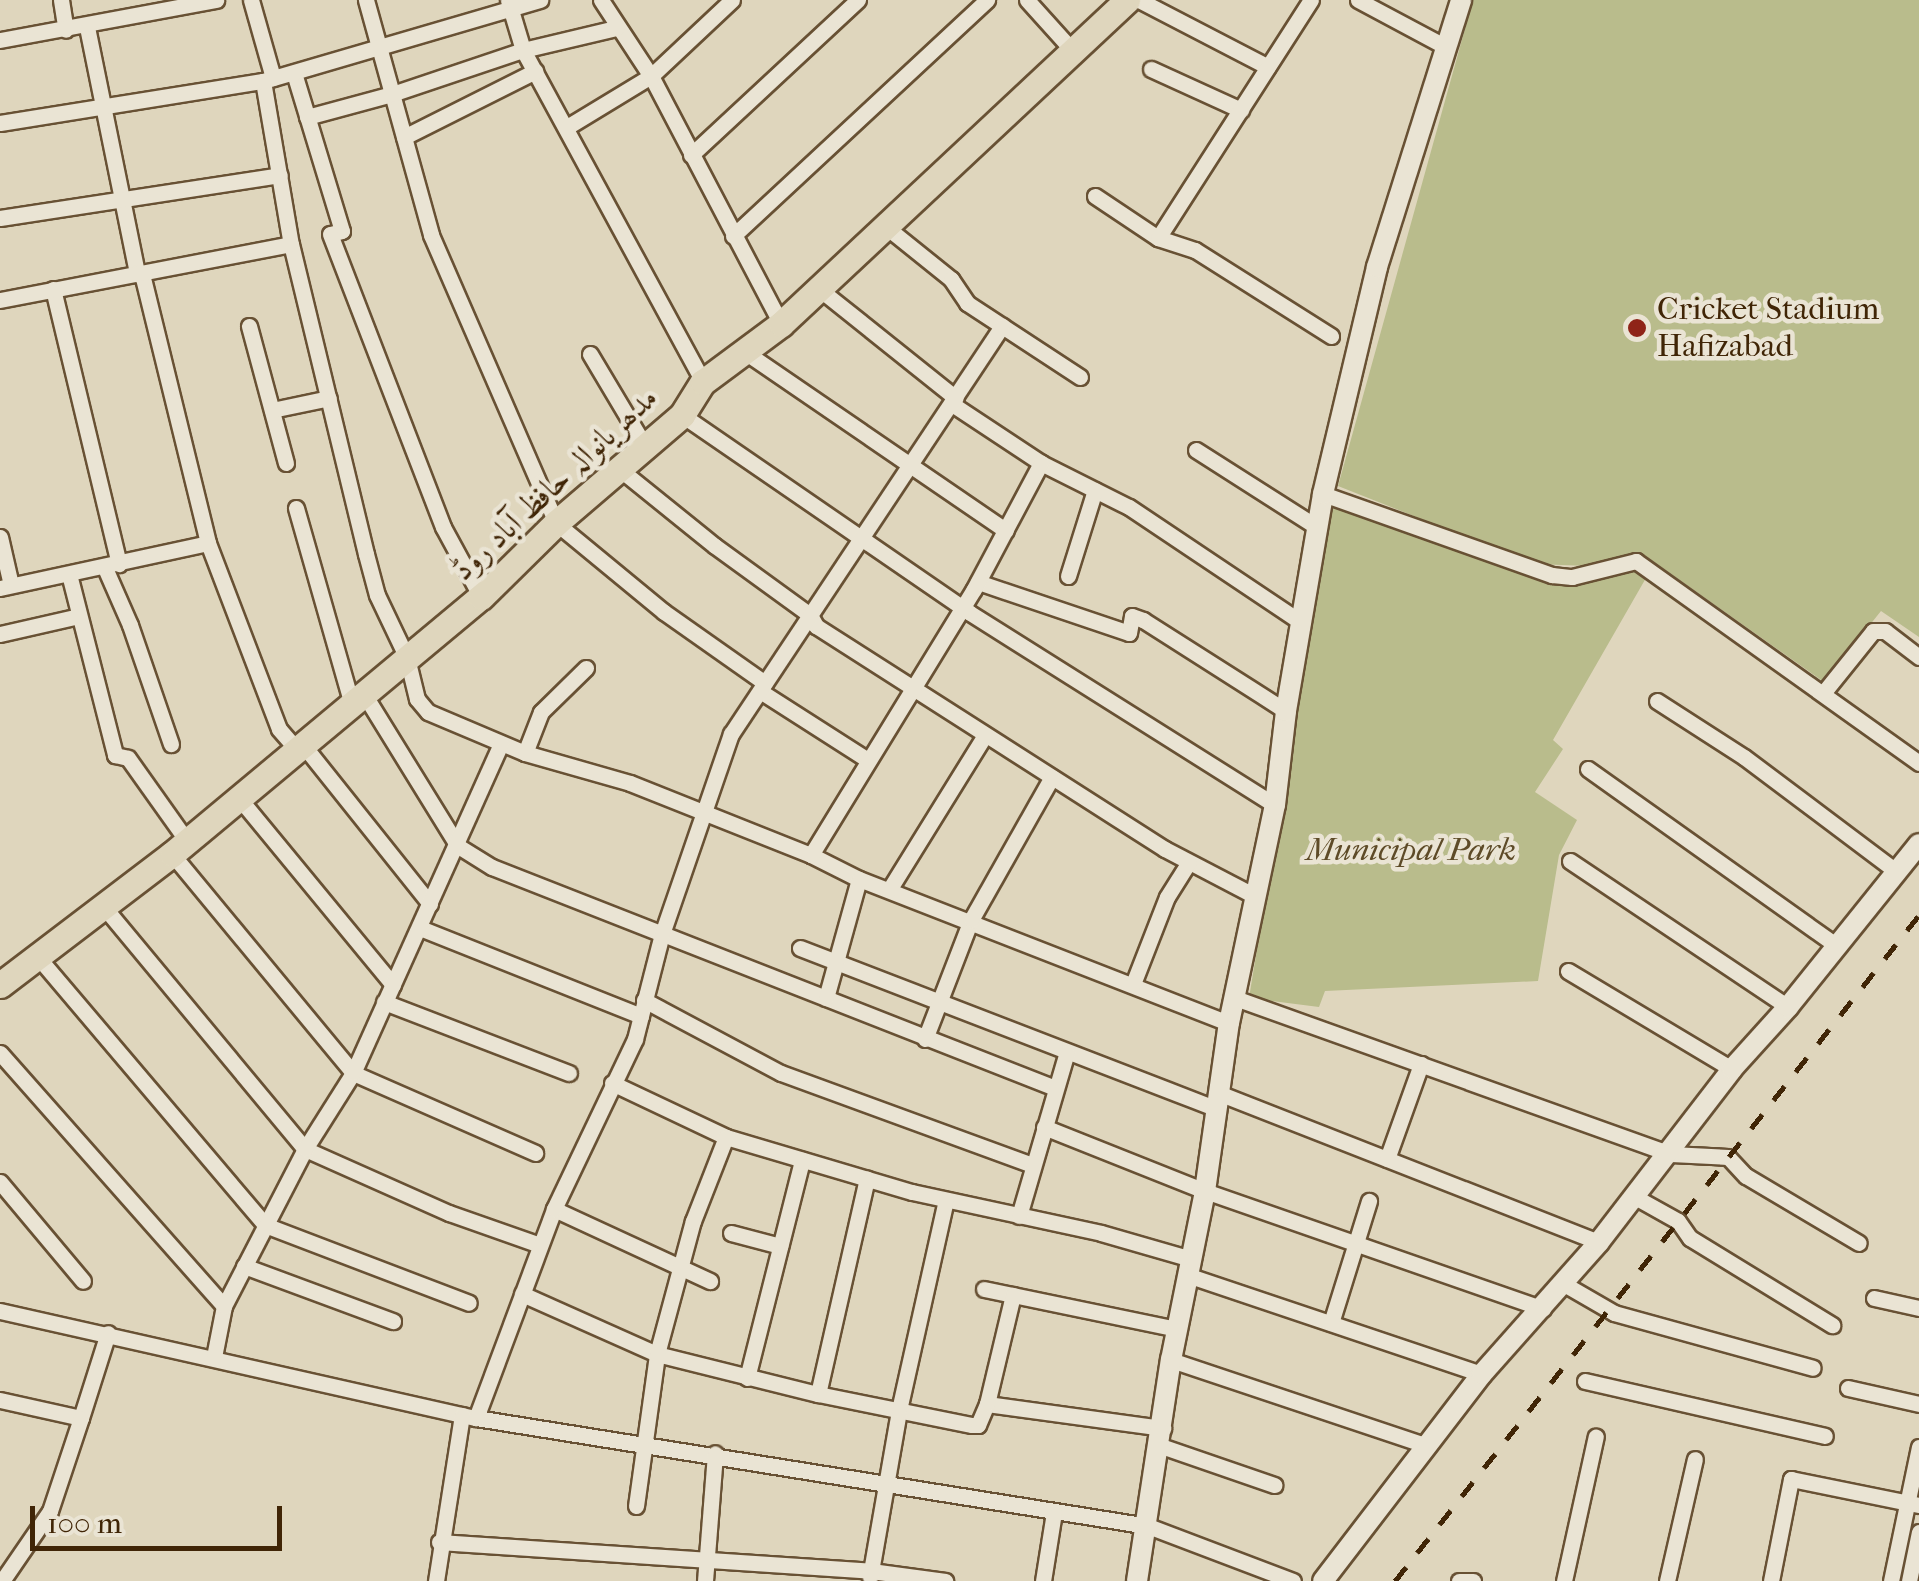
<!DOCTYPE html>
<html>
<head>
<meta charset="utf-8">
<style>
  body { margin:0 }
  #map { position:relative; width:1919px; height:1581px; overflow:hidden; background:#dfd6bd; font-family:"IM FELL French Canon",Amiri,serif }
  div>[style] { position:absolute }
  [style*='--x'] { left:calc(var(--x)*1px); top:calc(var(--y)*1px); width:calc(var(--w)*1px); rotate:calc(var(--a)*1deg) }
  .green>* { inset:0; background:#b9bc8c }
  .roads { filter:drop-shadow(2px 0 #685134) drop-shadow(-2px 0 #685134) drop-shadow(0 2px #685134) drop-shadow(0 -2px #685134) }
  .minor>* { height:15px; margin:-7.5px; padding:0 7.5px; transform-origin:7.5px; border-radius:7.5px; background:#eae4d4 }
  .tertiary>* { height:20px; margin:-10px; padding:0 10px; transform-origin:10px; border-radius:10px; background:#eae4d4 }
  .primary>* { height:25px; margin:-12.5px; padding:0 12.5px; transform-origin:12.5px; border-radius:12.5px; background:#dfd6bd }
  .rail>* { height:5px; margin-top:-2.5px; transform-origin:0; background:repeating-linear-gradient(90deg,#402506 0 18px,transparent 0 36px) }
  .dots>* { width:28px; height:28px; translate:-50% -50%; box-sizing:border-box; border:5px solid #eae4d4; border-radius:50% }
  span { translate:-50% -50%; white-space:nowrap; text-align:center; line-height:1.15; -webkit-text-stroke:9px #eae4d4; paint-order:stroke }
  .poi-label { font-size:32px; color:#402506 }
  .left { translate:0 -50%; text-align:left }
  .street-label { font-size:32px; color:#402506 }
  .park-label { font-size:32px; color:#5e4b28; font-style:italic }
  .scale { position:absolute; left:30px; top:1506px; width:252px; height:45px; box-sizing:border-box; border:5px solid #402506; border-top:0; padding-left:12px; font-size:30px; line-height:35px; white-space:nowrap; color:#402506; -webkit-text-stroke:8px #eae4d4; paint-order:stroke }
</style>
</head>
<body>
<div id="map">
  <div class="green">
    <div style="clip-path:polygon(1473px 0,1919px 0,1919px 637px,1881px 611px,1824px 682px,1640px 552px,1588px 566px,1535px 564px,1338px 486px)"></div>
    <div style="clip-path:polygon(1330px 503px,1569px 586px,1621px 571px,1635px 570px,1646px 578px,1553px 740px,1563px 749px,1535px 792px,1577px 820px,1559px 855px,1538px 981px,1325px 991px,1319px 1007px,1249px 998px)"></div>
  </div>
  <div class="roads">
    <div class="minor">
      <div style="--x:61;--y:0;--w:30;--a:81"></div>
      <div style="--x:251;--y:0;--w:81;--a:74.2"></div>
      <div style="--x:366;--y:0;--w:244;--a:74.5"></div>
      <div style="--x:431;--y:235;--w:314;--a:66.5"></div>
      <div style="--x:556;--y:523;--w:140;--a:39.5"></div>
      <div style="--x:664;--y:612;--w:123;--a:35.1"></div>
      <div style="--x:508;--y:0;--w:52;--a:73.3"></div>
      <div style="--x:523;--y:50;--w:378;--a:61.5"></div>
      <div style="--x:601;--y:0;--w:91;--a:56.7"></div>
      <div style="--x:651;--y:76;--w:280;--a:62.3"></div>
      <div style="--x:1027;--y:0;--w:67;--a:48"></div>
      <div style="--x:1139;--y:0;--w:145;--a:27.4"></div>
      <div style="--x:1358;--y:0;--w:98;--a:28.1"></div>
      <div style="--x:87;--y:27;--w:250;--a:78.5"></div>
      <div style="--x:137;--y:272;--w:8;--a:45"></div>
      <div style="--x:143;--y:278;--w:273;--a:76.2"></div>
      <div style="--x:208;--y:543;--w:199;--a:69.1"></div>
      <div style="--x:279;--y:729;--w:29;--a:49"></div>
      <div style="--x:0;--y:40;--w:220;--a:-10.5"></div>
      <div style="--x:1151;--y:69;--w:99;--a:24.5"></div>
      <div style="--x:294;--y:73;--w:165;--a:73.1"></div>
      <div style="--x:342;--y:231;--w:12;--a:166"></div>
      <div style="--x:330;--y:234;--w:314;--a:68.9"></div>
      <div style="--x:443;--y:527;--w:80;--a:61.5"></div>
      <div style="--x:263;--y:81;--w:165;--a:80.3"></div>
      <div style="--x:291;--y:244;--w:319;--a:76.4"></div>
      <div style="--x:366;--y:554;--w:42;--a:75"></div>
      <div style="--x:377;--y:595;--w:70;--a:64.5"></div>
      <div style="--x:407;--y:658;--w:42;--a:76.3"></div>
      <div style="--x:417;--y:699;--w:17;--a:50"></div>
      <div style="--x:428;--y:712;--w:105;--a:22.9"></div>
      <div style="--x:525;--y:753;--w:109;--a:15.9"></div>
      <div style="--x:630;--y:783;--w:195;--a:21.7"></div>
      <div style="--x:811;--y:855;--w:54;--a:26.6"></div>
      <div style="--x:859;--y:879;--w:397;--a:21.3"></div>
      <div style="--x:307;--y:117;--w:88;--a:-15.1"></div>
      <div style="--x:392;--y:94;--w:138;--a:-18.6"></div>
      <div style="--x:523;--y:50;--w:96;--a:-13.3"></div>
      <div style="--x:0;--y:123;--w:266;--a:-9.1"></div>
      <div style="--x:263;--y:81;--w:289;--a:-16.3"></div>
      <div style="--x:567;--y:127;--w:98;--a:-31.3"></div>
      <div style="--x:651;--y:76;--w:111;--a:-43.2"></div>
      <div style="--x:404;--y:137;--w:147;--a:-26.7"></div>
      <div style="--x:691;--y:155;--w:228;--a:-42.9"></div>
      <div style="--x:1095;--y:196;--w:76;--a:33.7"></div>
      <div style="--x:1158;--y:238;--w:39;--a:18"></div>
      <div style="--x:1195;--y:250;--w:161;--a:32.3"></div>
      <div style="--x:0;--y:218;--w:283;--a:-8.7"></div>
      <div style="--x:885;--y:226;--w:85;--a:38.8"></div>
      <div style="--x:951;--y:279;--w:29;--a:56"></div>
      <div style="--x:967;--y:303;--w:135;--a:33.2"></div>
      <div style="--x:733;--y:236;--w:347;--a:-42.9"></div>
      <div style="--x:1158;--y:238;--w:283;--a:-57.3"></div>
      <div style="--x:818;--y:288;--w:176;--a:38.6"></div>
      <div style="--x:53;--y:289;--w:283;--a:76.5"></div>
      <div style="--x:0;--y:300;--w:296;--a:-10.9"></div>
      <div style="--x:249;--y:326;--w:142;--a:74.9"></div>
      <div style="--x:745;--y:352;--w:316;--a:34.4"></div>
      <div style="--x:590;--y:354;--w:109;--a:59.2"></div>
      <div style="--x:952;--y:404;--w:107;--a:33.5"></div>
      <div style="--x:1041;--y:463;--w:98;--a:26.6"></div>
      <div style="--x:1129;--y:507;--w:208;--a:33.8"></div>
      <div style="--x:272;--y:410;--w:58;--a:-11.9"></div>
      <div style="--x:682;--y:415;--w:349;--a:34.5"></div>
      <div style="--x:970;--y:613;--w:360;--a:32.2"></div>
      <div style="--x:1196;--y:450;--w:143;--a:32.5"></div>
      <div style="--x:622;--y:471;--w:119;--a:38.9"></div>
      <div style="--x:715;--y:546;--w:117;--a:36"></div>
      <div style="--x:810;--y:615;--w:13;--a:61"></div>
      <div style="--x:816;--y:626;--w:414;--a:32.6"></div>
      <div style="--x:1165;--y:849;--w:102;--a:27.6"></div>
      <div style="--x:1323;--y:494;--w:243;--a:19.5"></div>
      <div style="--x:1552;--y:575;--w:20;--a:6"></div>
      <div style="--x:1572;--y:577;--w:66;--a:-14"></div>
      <div style="--x:1636;--y:561;--w:348;--a:35.5"></div>
      <div style="--x:296;--y:508;--w:204;--a:74.1"></div>
      <div style="--x:0;--y:537;--w:49;--a:77.1"></div>
      <div style="--x:105;--y:568;--w:62;--a:66.3"></div>
      <div style="--x:130;--y:625;--w:126;--a:71"></div>
      <div style="--x:69;--y:574;--w:187;--a:75.7"></div>
      <div style="--x:115;--y:755;--w:13;--a:13"></div>
      <div style="--x:128;--y:758;--w:102;--a:54.6"></div>
      <div style="--x:1068;--y:576;--w:90;--a:-72.6"></div>
      <div style="--x:978;--y:582;--w:159;--a:18.7"></div>
      <div style="--x:1129;--y:633;--w:17;--a:-80"></div>
      <div style="--x:1132;--y:616;--w:12;--a:20"></div>
      <div style="--x:1143;--y:620;--w:169;--a:32.5"></div>
      <div style="--x:0;--y:588;--w:213;--a:-12.2"></div>
      <div style="--x:0;--y:634;--w:81;--a:-12.8"></div>
      <div style="--x:760;--y:691;--w:128;--a:32.6"></div>
      <div style="--x:1824;--y:692;--w:78;--a:-51.2"></div>
      <div style="--x:1873;--y:631;--w:12;--a:0"></div>
      <div style="--x:1885;--y:631;--w:43;--a:37.4"></div>
      <div style="--x:364;--y:694;--w:179;--a:58.3"></div>
      <div style="--x:458;--y:846;--w:40;--a:32"></div>
      <div style="--x:492;--y:867;--w:605;--a:21.43"></div>
      <div style="--x:1657;--y:701;--w:103;--a:32.8"></div>
      <div style="--x:1744;--y:757;--w:191;--a:36.9"></div>
      <div style="--x:304;--y:746;--w:202;--a:51.4"></div>
      <div style="--x:525;--y:753;--w:44;--a:-68.7"></div>
      <div style="--x:541;--y:712;--w:63;--a:-44.4"></div>
      <div style="--x:1588;--y:769;--w:305;--a:35.4"></div>
      <div style="--x:239;--y:798;--w:242;--a:50.5"></div>
      <div style="--x:172;--y:854;--w:284;--a:50.4"></div>
      <div style="--x:353;--y:1073;--w:199;--a:23.7"></div>
      <div style="--x:811;--y:855;--w:312;--a:-58.5"></div>
      <div style="--x:974;--y:589;--w:143;--a:-62"></div>
      <div style="--x:1570;--y:861;--w:262;--a:33.8"></div>
      <div style="--x:889;--y:890;--w:182;--a:-58.2"></div>
      <div style="--x:104;--y:907;--w:315;--a:50.3"></div>
      <div style="--x:305;--y:1149;--w:158;--a:24"></div>
      <div style="--x:449;--y:1213;--w:96;--a:19.4"></div>
      <div style="--x:420;--y:928;--w:238;--a:21.7"></div>
      <div style="--x:800;--y:948;--w:447;--a:21.1"></div>
      <div style="--x:37;--y:956;--w:353;--a:49.7"></div>
      <div style="--x:265;--y:1225;--w:218;--a:20.9"></div>
      <div style="--x:1568;--y:971;--w:191;--a:30.9"></div>
      <div style="--x:1133;--y:984;--w:93;--a:-68.7"></div>
      <div style="--x:1167;--y:897;--w:41;--a:-57.8"></div>
      <div style="--x:826;--y:998;--w:123;--a:-74.5"></div>
      <div style="--x:1235;--y:998;--w:463;--a:19.7"></div>
      <div style="--x:1671;--y:1154;--w:57;--a:3"></div>
      <div style="--x:1728;--y:1157;--w:26;--a:47"></div>
      <div style="--x:1746;--y:1176;--w:131;--a:30.7"></div>
      <div style="--x:644;--y:1000;--w:155;--a:28.1"></div>
      <div style="--x:781;--y:1073;--w:267;--a:20.1"></div>
      <div style="--x:384;--y:1002;--w:198;--a:21"></div>
      <div style="--x:925;--y:1039;--w:128;--a:-68.9"></div>
      <div style="--x:971;--y:920;--w:164;--a:-60.5"></div>
      <div style="--x:0;--y:1053;--w:338;--a:48.5"></div>
      <div style="--x:612;--y:1083;--w:126;--a:25.3"></div>
      <div style="--x:726;--y:1137;--w:194;--a:16.5"></div>
      <div style="--x:912;--y:1192;--w:193;--a:12.2"></div>
      <div style="--x:1101;--y:1233;--w:94;--a:16.1"></div>
      <div style="--x:1221;--y:1094;--w:406;--a:21.4"></div>
      <div style="--x:1044;--y:1127;--w:173;--a:21.7"></div>
      <div style="--x:1205;--y:1191;--w:358;--a:19.2"></div>
      <div style="--x:1387;--y:1159;--w:101;--a:-70.3"></div>
      <div style="--x:0;--y:1182;--w:129;--a:50"></div>
      <div style="--x:1635;--y:1197;--w:49;--a:29.2"></div>
      <div style="--x:1678;--y:1221;--w:21;--a:55"></div>
      <div style="--x:1690;--y:1238;--w:167;--a:31.5"></div>
      <div style="--x:554;--y:1209;--w:172;--a:24.8"></div>
      <div style="--x:1019;--y:1216;--w:171;--a:-73.7"></div>
      <div style="--x:731;--y:1233;--w:51;--a:14.9"></div>
      <div style="--x:244;--y:1266;--w:159;--a:20.3"></div>
      <div style="--x:1187;--y:1275;--w:311;--a:18.6"></div>
      <div style="--x:1564;--y:1284;--w:58;--a:30.1"></div>
      <div style="--x:1614;--y:1313;--w:206;--a:15.4"></div>
      <div style="--x:984;--y:1289;--w:197;--a:11.7"></div>
      <div style="--x:522;--y:1294;--w:148;--a:24"></div>
      <div style="--x:657;--y:1354;--w:166;--a:14"></div>
      <div style="--x:818;--y:1394;--w:157;--a:11.4"></div>
      <div style="--x:972;--y:1425;--w:6;--a:0"></div>
      <div style="--x:978;--y:1425;--w:23;--a:-67"></div>
      <div style="--x:987;--y:1404;--w:178;--a:7.8"></div>
      <div style="--x:1874;--y:1298;--w:46;--a:12.5"></div>
      <div style="--x:0;--y:1311;--w:488;--a:12.7"></div>
      <div style="--x:476;--y:1418;--w:681;--a:9.13"></div>
      <div style="--x:1148;--y:1526;--w:155;--a:20.8"></div>
      <div style="--x:1331;--y:1323;--w:128;--a:-72.7"></div>
      <div style="--x:214;--y:1357;--w:52;--a:-78.9"></div>
      <div style="--x:224;--y:1306;--w:177;--a:-62.7"></div>
      <div style="--x:305;--y:1149;--w:90;--a:-57.7"></div>
      <div style="--x:353;--y:1073;--w:361;--a:-65.8"></div>
      <div style="--x:1171;--y:1360;--w:271;--a:18.5"></div>
      <div style="--x:747;--y:1378;--w:225;--a:-75.8"></div>
      <div style="--x:1585;--y:1381;--w:246;--a:12.9"></div>
      <div style="--x:1848;--y:1388;--w:73;--a:12.7"></div>
      <div style="--x:818;--y:1394;--w:221;--a:-77.2"></div>
      <div style="--x:0;--y:1400;--w:83;--a:12.5"></div>
      <div style="--x:81;--y:1418;--w:89;--a:-72.4"></div>
      <div style="--x:987;--y:1404;--w:112;--a:-76.6"></div>
      <div style="--x:476;--y:1418;--w:223;--a:-69.5"></div>
      <div style="--x:554;--y:1209;--w:188;--a:-64.5"></div>
      <div style="--x:635;--y:1039;--w:108;--a:-75.6"></div>
      <div style="--x:662;--y:934;--w:212;--a:-71"></div>
      <div style="--x:731;--y:734;--w:490;--a:-56.4"></div>
      <div style="--x:1161;--y:1446;--w:120;--a:19"></div>
      <div style="--x:636;--y:1506;--w:153;--a:-82.1"></div>
      <div style="--x:657;--y:1354;--w:138;--a:-74.9"></div>
      <div style="--x:693;--y:1221;--w:90;--a:-68.6"></div>
      <div style="--x:439;--y:1542;--w:433;--a:3.8"></div>
      <div style="--x:871;--y:1571;--w:75;--a:7.7"></div>
      <div style="--x:870;--y:1577;--w:169;--a:-80.1"></div>
      <div style="--x:899;--y:1410;--w:215;--a:-77.4"></div>
      <div style="--x:2;--y:1581;--w:85;--a:-55.6"></div>
      <div style="--x:50;--y:1511;--w:98;--a:-71.6"></div>
      <div style="--x:436;--y:1581;--w:168;--a:-81.1"></div>
      <div style="--x:705;--y:1581;--w:128;--a:-85.5"></div>
      <div style="--x:1043;--y:1581;--w:70;--a:-80.9"></div>
      <div style="--x:1459;--y:1581;--w:14;--a:0"></div>
      <div style="--x:1564;--y:1581;--w:148;--a:-77.6"></div>
      <div style="--x:1667;--y:1581;--w:125;--a:-77.1"></div>
      <div style="--x:1771;--y:1581;--w:104;--a:-78.9"></div>
      <div style="--x:1791;--y:1479;--w:131;--a:11.5"></div>
      <div style="--x:1891;--y:1581;--w:137;--a:-78.2"></div>
      <div style="--x:1909;--y:1581;--w:50;--a:-78.5"></div>
    </div>
    <div class="tertiary">
      <div style="--x:1137;--y:1581;--w:224;--a:-81.3"></div>
      <div style="--x:1171;--y:1360;--w:172;--a:-78.6"></div>
      <div style="--x:1205;--y:1191;--w:170;--a:-81.9"></div>
      <div style="--x:1229;--y:1023;--w:223;--a:-78.1"></div>
      <div style="--x:1275;--y:805;--w:95;--a:-83.3"></div>
      <div style="--x:1286;--y:711;--w:220;--a:-80.3"></div>
      <div style="--x:1323;--y:494;--w:233;--a:-76.6"></div>
      <div style="--x:1377;--y:267;--w:280;--a:-72.5"></div>
      <div style="--x:1323;--y:1581;--w:261;--a:-52.5"></div>
      <div style="--x:1482;--y:1374;--w:176;--a:-48.4"></div>
      <div style="--x:1599;--y:1242;--w:218;--a:-52.4"></div>
      <div style="--x:1732;--y:1069;--w:84;--a:-47.9"></div>
      <div style="--x:1788;--y:1007;--w:209;--a:-51.2"></div>
    </div>
    <div class="primary">
      <div style="--x:0;--y:985;--w:216;--a:-37.3"></div>
      <div style="--x:172;--y:854;--w:402;--a:-39.8"></div>
      <div style="--x:481;--y:597;--w:105;--a:-44.6"></div>
      <div style="--x:556;--y:523;--w:166;--a:-40.6"></div>
      <div style="--x:682;--y:415;--w:39;--a:-58"></div>
      <div style="--x:703;--y:382;--w:97;--a:-36.6"></div>
      <div style="--x:781;--y:324;--w:474;--a:-43.1"></div>
    </div>
  </div>
  <div class="rail">
    <div style="--x:1395;--y:1581;--w:847;--a:-51.8"></div>
  </div>
  <div class="dots">
    <div style="left:1637px;top:328px;background:#8f2418"></div>
  </div>
  <div class="poi-label">
    <span class="left" style="left:1657px;top:328px">Cricket Stadium<br>Hafizabad</span>
  </div>
  <div class="street-label">
    <span style="left:555px;top:484px;rotate:-43deg">مدھریانوالہ حافظ آباد روڈ</span>
  </div>
  <div class="park-label">
    <span style="left:1411px;top:850px">Municipal Park</span>
  </div>
  <div class="scale">100 m</div>
</div>
</body>
</html>
